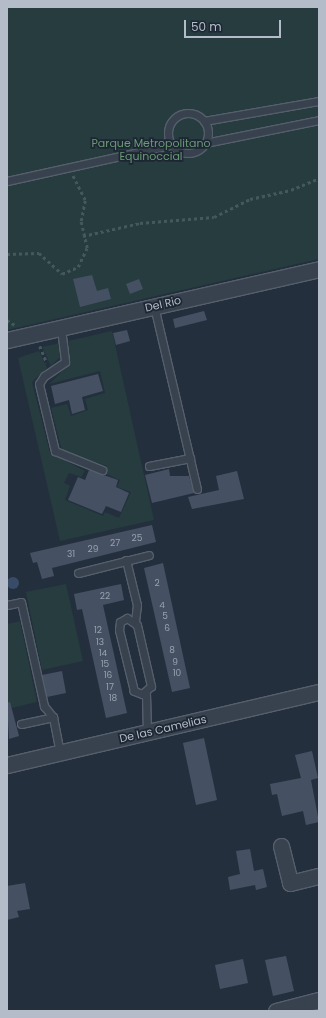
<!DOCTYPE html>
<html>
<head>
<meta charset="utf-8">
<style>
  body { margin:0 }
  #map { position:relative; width:326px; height:1018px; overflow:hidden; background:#242f3e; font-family:Poppins,sans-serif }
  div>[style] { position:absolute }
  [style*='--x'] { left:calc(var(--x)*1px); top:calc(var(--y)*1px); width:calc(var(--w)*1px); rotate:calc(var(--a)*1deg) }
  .green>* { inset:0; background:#263c3f }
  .water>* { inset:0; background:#394c67 }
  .round { border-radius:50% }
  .building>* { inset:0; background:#455162 }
  .path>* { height:2.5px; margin-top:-1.25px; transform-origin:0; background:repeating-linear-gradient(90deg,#44595c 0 3px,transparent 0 6px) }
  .roads { filter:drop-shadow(1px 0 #565f6c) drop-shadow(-1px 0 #565f6c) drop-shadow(0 1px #565f6c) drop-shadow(0 -1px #565f6c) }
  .lane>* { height:7px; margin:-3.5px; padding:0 3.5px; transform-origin:3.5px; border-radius:3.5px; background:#38414e }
  .lane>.ring { margin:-3.5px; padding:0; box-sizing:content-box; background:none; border:7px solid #38414e; border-radius:50% }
  .street>* { height:15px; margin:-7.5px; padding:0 7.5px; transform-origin:7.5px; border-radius:7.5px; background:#38414e }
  span { translate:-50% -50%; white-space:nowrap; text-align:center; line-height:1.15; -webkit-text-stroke:3.5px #1d2633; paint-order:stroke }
  .number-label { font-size:9px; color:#98a1af }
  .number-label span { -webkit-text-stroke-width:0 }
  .park-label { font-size:11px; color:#6b9a76 }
  .street-label { font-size:11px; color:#b4bcc9 }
  .frame { position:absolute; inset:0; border:8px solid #b4bcc9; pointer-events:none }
  .scale { position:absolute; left:184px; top:20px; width:97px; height:18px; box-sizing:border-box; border:2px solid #b4bcc9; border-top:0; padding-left:5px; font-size:12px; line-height:14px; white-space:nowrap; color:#b4bcc9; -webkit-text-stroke:3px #1d2633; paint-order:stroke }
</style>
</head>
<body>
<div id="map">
  <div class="green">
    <div style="clip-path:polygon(7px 7px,319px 7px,319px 259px,7px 330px)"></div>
    <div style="clip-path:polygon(112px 331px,154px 520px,60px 541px,18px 358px,39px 351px,47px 368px,32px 382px,50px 453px,85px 471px,81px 477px,69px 473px,64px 483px,70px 486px,65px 500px,103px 516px,105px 512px,119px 518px,131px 492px,117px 487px,120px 480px,104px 473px,107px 466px,62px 451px,51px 408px,67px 404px,71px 416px,88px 410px,85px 399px,105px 393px,100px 371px,49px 384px,70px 364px,68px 341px)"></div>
    <div style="clip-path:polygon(60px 343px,62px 355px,51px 366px,42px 347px)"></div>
    <div style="clip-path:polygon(66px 584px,83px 661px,42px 670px,26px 592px)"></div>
    <div style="clip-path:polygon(20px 621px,37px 702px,7px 709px,7px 624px)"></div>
  </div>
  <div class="water">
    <div class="round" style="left:7px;top:577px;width:12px;height:12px"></div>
  </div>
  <div class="building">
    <div style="clip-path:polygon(92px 275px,97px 291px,108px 288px,111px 299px,80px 307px,73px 279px)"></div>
    <div style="clip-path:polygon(139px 279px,143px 289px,130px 294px,126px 284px)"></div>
    <div style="clip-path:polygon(204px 311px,207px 320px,175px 328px,173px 319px)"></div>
    <div style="clip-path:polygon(127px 330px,130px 341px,116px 345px,113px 333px)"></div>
    <div style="clip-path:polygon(98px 374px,103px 391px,82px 397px,85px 410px,72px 414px,69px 400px,55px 404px,51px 386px)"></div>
    <div style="clip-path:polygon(169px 469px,170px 476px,189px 476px,194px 493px,152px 503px,145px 475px)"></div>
    <div style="clip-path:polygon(89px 470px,118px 480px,116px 487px,129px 493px,121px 512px,106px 506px,102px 514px,68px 500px,78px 477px,85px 480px)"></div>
    <div style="clip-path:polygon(237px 471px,244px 499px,192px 509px,188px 497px,219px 490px,216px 476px)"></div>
    <div style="clip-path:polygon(152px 525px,156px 542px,52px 568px,54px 576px,42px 579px,37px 562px,33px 563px,30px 553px)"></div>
    <div style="clip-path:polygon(163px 563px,190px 688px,172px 692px,144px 568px)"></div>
    <div style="clip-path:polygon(121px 584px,124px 600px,103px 605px,127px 713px,106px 718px,82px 609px,77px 610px,74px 594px)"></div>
    <div style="clip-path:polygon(62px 671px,66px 693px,47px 697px,42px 675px)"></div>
    <div style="clip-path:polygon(10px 702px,19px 736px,9px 739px,7px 703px)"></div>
    <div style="clip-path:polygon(204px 738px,217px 800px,196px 805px,183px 743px)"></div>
    <div style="clip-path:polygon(312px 751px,318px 778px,311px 780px,319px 822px,306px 825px,303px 811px,282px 816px,277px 794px,272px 795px,270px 784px,301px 778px,295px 755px)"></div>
    <div style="clip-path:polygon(250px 849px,254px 871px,263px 869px,267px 887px,256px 890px,255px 885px,230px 890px,228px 877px,240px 874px,236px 851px)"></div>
    <div style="clip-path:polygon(25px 883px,30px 909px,17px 911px,19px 917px,7px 920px,7px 886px)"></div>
    <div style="clip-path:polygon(286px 956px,294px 991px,273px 996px,265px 960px)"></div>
    <div style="clip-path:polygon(243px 959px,248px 983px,220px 989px,215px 965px)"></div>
  </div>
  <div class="path">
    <div style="--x:83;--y:236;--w:58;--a:-12.8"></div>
    <div style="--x:140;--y:223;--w:74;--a:-4.6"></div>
    <div style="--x:214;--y:217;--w:40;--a:-26.6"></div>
    <div style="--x:250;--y:199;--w:42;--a:-12.4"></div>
    <div style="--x:291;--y:190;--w:30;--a:-23"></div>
    <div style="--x:7;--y:254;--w:32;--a:-2"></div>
    <div style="--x:39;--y:253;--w:31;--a:42"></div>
    <div style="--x:62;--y:274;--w:17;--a:-24"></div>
    <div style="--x:78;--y:267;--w:21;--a:-65"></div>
    <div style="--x:87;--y:248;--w:28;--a:-103"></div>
    <div style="--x:81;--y:221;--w:21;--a:-79"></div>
    <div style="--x:85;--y:200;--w:28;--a:-117"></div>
    <div style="--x:7;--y:320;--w:9;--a:32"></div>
    <div style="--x:40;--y:346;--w:18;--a:68"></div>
  </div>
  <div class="roads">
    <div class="lane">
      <div class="ring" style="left:168px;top:113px;width:33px;height:33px"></div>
      <div style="--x:204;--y:121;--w:117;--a:-9.9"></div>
      <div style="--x:205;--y:143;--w:116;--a:-11.4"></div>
      <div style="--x:7;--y:181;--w:168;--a:-12.4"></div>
      <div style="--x:154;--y:306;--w:188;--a:76.8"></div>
      <div style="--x:61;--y:328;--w:34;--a:83"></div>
      <div style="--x:65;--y:362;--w:25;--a:146"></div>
      <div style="--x:44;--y:376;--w:9;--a:122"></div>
      <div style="--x:39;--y:384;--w:69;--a:76.6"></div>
      <div style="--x:55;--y:451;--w:51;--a:22"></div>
      <div style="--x:149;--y:466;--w:42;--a:-11"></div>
      <div style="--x:126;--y:560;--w:46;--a:76.3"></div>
      <div style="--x:137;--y:605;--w:16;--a:97"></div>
      <div style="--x:78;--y:573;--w:73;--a:-14.2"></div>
      <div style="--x:7;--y:605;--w:14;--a:-12"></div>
      <div style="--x:21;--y:602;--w:107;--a:77.5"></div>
      <div style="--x:44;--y:706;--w:14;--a:51"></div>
      <div style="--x:53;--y:717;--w:37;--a:79"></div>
      <div style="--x:127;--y:618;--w:12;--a:35"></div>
      <div style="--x:137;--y:625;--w:63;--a:77.1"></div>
      <div style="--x:151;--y:686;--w:12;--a:138"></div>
      <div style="--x:142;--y:694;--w:9;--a:-159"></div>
      <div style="--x:134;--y:691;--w:63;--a:-103.8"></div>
      <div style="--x:119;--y:630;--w:8;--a:-83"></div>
      <div style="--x:120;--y:622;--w:8;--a:-30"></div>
      <div style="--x:146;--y:693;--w:40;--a:88.6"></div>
      <div style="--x:21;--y:724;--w:33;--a:-12"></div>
    </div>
    <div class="street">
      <div style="--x:7;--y:340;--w:320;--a:-12.8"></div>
      <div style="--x:7;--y:765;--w:320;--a:-13.2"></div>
      <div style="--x:281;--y:846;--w:38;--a:76"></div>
      <div style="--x:290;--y:883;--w:30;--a:-14"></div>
      <div style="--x:276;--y:1011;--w:44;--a:-14.3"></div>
    </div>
  </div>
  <div class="number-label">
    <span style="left:137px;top:538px">25</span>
    <span style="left:115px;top:543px">27</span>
    <span style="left:93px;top:549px">29</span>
    <span style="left:71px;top:554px">31</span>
    <span style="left:157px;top:583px">2</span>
    <span style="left:105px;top:596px">22</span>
    <span style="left:162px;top:605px">4</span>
    <span style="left:165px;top:616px">5</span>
    <span style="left:167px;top:628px">6</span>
    <span style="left:98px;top:630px">12</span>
    <span style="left:100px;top:642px">13</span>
    <span style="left:172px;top:650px">8</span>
    <span style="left:103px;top:653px">14</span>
    <span style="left:175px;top:662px">9</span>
    <span style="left:105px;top:664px">15</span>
    <span style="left:177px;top:673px">10</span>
    <span style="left:108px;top:675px">16</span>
    <span style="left:110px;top:687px">17</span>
    <span style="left:113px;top:698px">18</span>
  </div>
  <div class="park-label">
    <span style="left:151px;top:150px">Parque Metropolitano<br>Equinoccial</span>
  </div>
  <div class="street-label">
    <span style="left:163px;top:304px;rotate:-13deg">Del Rio</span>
    <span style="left:163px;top:729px;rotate:-13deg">De las Camelias</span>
  </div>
  <div class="frame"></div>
  <div class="scale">50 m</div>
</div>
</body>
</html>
